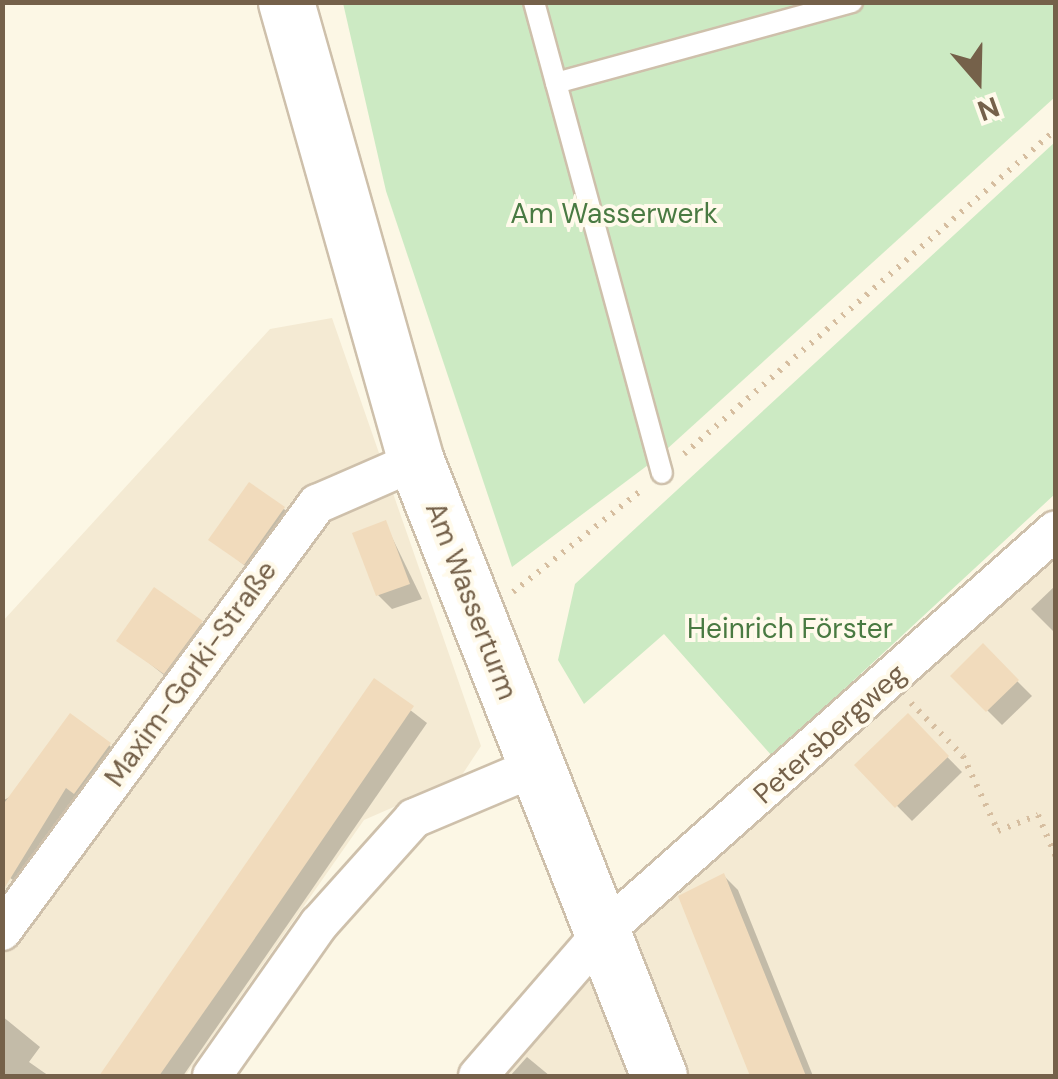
<!DOCTYPE html>
<html>
<head>
<meta charset="utf-8">
<style>
  body { margin:0 }
  #map { position:relative; width:1058px; height:1079px; overflow:hidden; background:#fcf7e5; font-family:"DM Sans",sans-serif }
  div>[style] { position:absolute }
  [style*='--x'] { left:calc(var(--x)*1px); top:calc(var(--y)*1px); width:calc(var(--w)*1px); rotate:calc(var(--a)*1deg) }
  .residential>* { inset:0; background:#f4ead3 }
  .green>* { inset:0; background:#cceac3 }
  .shadow>* { inset:0; background:#0003 }
  .building>* { inset:0; background:#f1dbbc }
  .path>* { height:6px; margin-top:-3px; transform-origin:0; background:repeating-linear-gradient(90deg,#d6bea0 0 2.5px,transparent 0 10.5px) }
  .roads { filter:drop-shadow(2px 0 #cec0ab) drop-shadow(-2px 0 #cec0ab) drop-shadow(0 2px #cec0ab) drop-shadow(0 -2px #cec0ab) }
  .lane>* { height:20px; margin:-10px; padding:0 10px; transform-origin:10px; border-radius:10px; background:#fff }
  .street>* { height:38px; margin:-19px; padding:0 19px; transform-origin:19px; border-radius:19px; background:#fff }
  .secondary>* { height:55px; margin:-27.5px; padding:0 27.5px; transform-origin:27.5px; border-radius:27.5px; background:#fff }
  span { translate:-50% -50%; white-space:nowrap; text-align:center; line-height:1.15; -webkit-text-stroke:8px #fffaeb; paint-order:stroke }
  .park-label { font-size:28px; color:#497a42 }
  .street-label { font-size:28px; color:#75614a }
  .frame { position:absolute; inset:0; border:5px solid #75614a; pointer-events:none }
  .north { position:absolute; left:928px; top:30px; width:100px; height:100px; -webkit-text-stroke:8px #fffaeb; paint-order:stroke; rotate:160deg; font-size:28px; font-weight:700; line-height:40px; text-align:center; color:#75614a }
  .north::after { content:''; display:block; margin:auto; width:35px; height:45px; background:#75614a; clip-path:polygon(50% 0,100% 100%,50% 72%,0 100%) }
</style>
</head>
<body>
<div id="map">
  <div class="residential">
    <div style="clip-path:polygon(332px 318px,481px 746px,460px 778px,364px 820px,185px 1076px,3px 1076px,2px 622px,270px 329px)"></div>
    <div style="clip-path:polygon(1055px 541px,1055px 1076px,469px 1076px,656px 899px)"></div>
  </div>
  <div class="green">
    <div style="clip-path:polygon(343px 3px,1055px 3px,1055px 97px,656px 459px,512px 567px,386px 191px)"></div>
    <div style="clip-path:polygon(1055px 142px,1055px 494px,772px 756px,664px 634px,584px 704px,558px 660px,575px 584px)"></div>
  </div>
  <div class="shadow">
    <div style="clip-path:polygon(284px 509px,298px 523px,260px 578px,212px 539px)"></div>
    <div style="clip-path:polygon(385px 523px,422px 599px,392px 609px,378px 595px)"></div>
    <div style="clip-path:polygon(1056px 585px,1056px 634px,1031px 609px)"></div>
    <div style="clip-path:polygon(201px 623px,216px 637px,179px 687px,120px 640px)"></div>
    <div style="clip-path:polygon(983px 647px,1032px 696px,1002px 725px,953px 676px)"></div>
    <div style="clip-path:polygon(374px 682px,427px 723px,183px 1076px,138px 1076px,130px 1071px)"></div>
    <div style="clip-path:polygon(908px 717px,962px 772px,912px 821px,857px 765px)"></div>
    <div style="clip-path:polygon(109px 745px,123px 759px,28px 891px,2px 872px,2px 801px)"></div>
    <div style="clip-path:polygon(724px 876px,738px 890px,813px 1076px,753px 1076px,681px 897px)"></div>
    <div style="clip-path:polygon(2px 1016px,40px 1047px,29px 1062px,49px 1076px,2px 1076px)"></div>
    <div style="clip-path:polygon(527px 1057px,550px 1076px,510px 1076px)"></div>
  </div>
  <div class="building">
    <div style="clip-path:polygon(249px 482px,285px 507px,244px 565px,208px 540px)"></div>
    <div style="clip-path:polygon(386px 520px,410px 584px,376px 596px,352px 533px)"></div>
    <div style="clip-path:polygon(154px 587px,203px 621px,164px 674px,116px 641px)"></div>
    <div style="clip-path:polygon(983px 643px,1019px 680px,986px 712px,950px 676px)"></div>
    <div style="clip-path:polygon(374px 678px,414px 706px,227px 979px,159px 1076px,99px 1076px)"></div>
    <div style="clip-path:polygon(70px 713px,111px 743px,74px 794px,66px 788px,2px 892px,2px 806px)"></div>
    <div style="clip-path:polygon(908px 713px,949px 756px,895px 808px,854px 765px)"></div>
    <div style="clip-path:polygon(724px 873px,787px 1029px,806px 1076px,750px 1076px,678px 896px)"></div>
  </div>
  <div class="path">
    <div style="--x:684;--y:454;--w:494;--a:-41.1"></div>
    <div style="--x:513;--y:592;--w:167;--a:-38.4"></div>
    <div style="--x:911;--y:703;--w:74;--a:45.5"></div>
    <div style="--x:963;--y:756;--w:83;--a:65"></div>
    <div style="--x:998;--y:831;--w:43;--a:-21.8"></div>
    <div style="--x:1038;--y:815;--w:46;--a:66.8"></div>
  </div>
  <div class="roads">
    <div class="lane">
      <div style="--x:534;--y:2;--w:488;--a:74.8"></div>
      <div style="--x:556;--y:83;--w:307;--a:-15.3"></div>
    </div>
    <div class="street">
      <div style="--x:2;--y:931;--w:531;--a:-53.58"></div>
      <div style="--x:317;--y:504;--w:108;--a:-23.5"></div>
      <div style="--x:212;--y:1076;--w:186;--a:-54.9"></div>
      <div style="--x:319;--y:924;--w:142;--a:-48.1"></div>
      <div style="--x:414;--y:818;--w:131;--a:-22.9"></div>
      <div style="--x:478;--y:1076;--w:188;--a:-49.1"></div>
      <div style="--x:601;--y:934;--w:608;--a:-41.6"></div>
    </div>
    <div class="secondary">
      <div style="--x:286;--y:2;--w:477;--a:74.2"></div>
      <div style="--x:416;--y:461;--w:661;--a:68.44"></div>
    </div>
  </div>
  <div class="park-label">
    <span style="left:614px;top:214px">Am Wasserwerk</span>
    <span style="left:790px;top:629px">Heinrich Förster</span>
  </div>
  <div class="street-label">
    <span style="left:471px;top:601px;rotate:69deg">Am Wasserturm</span>
    <span style="left:191px;top:674px;rotate:-54deg">Maxim-Gorki-Straße</span>
    <span style="left:830px;top:734px;rotate:-42deg">Petersbergweg</span>
  </div>
  <div class="frame"></div>
  <div class="north">N</div>
</div>
</body>
</html>
